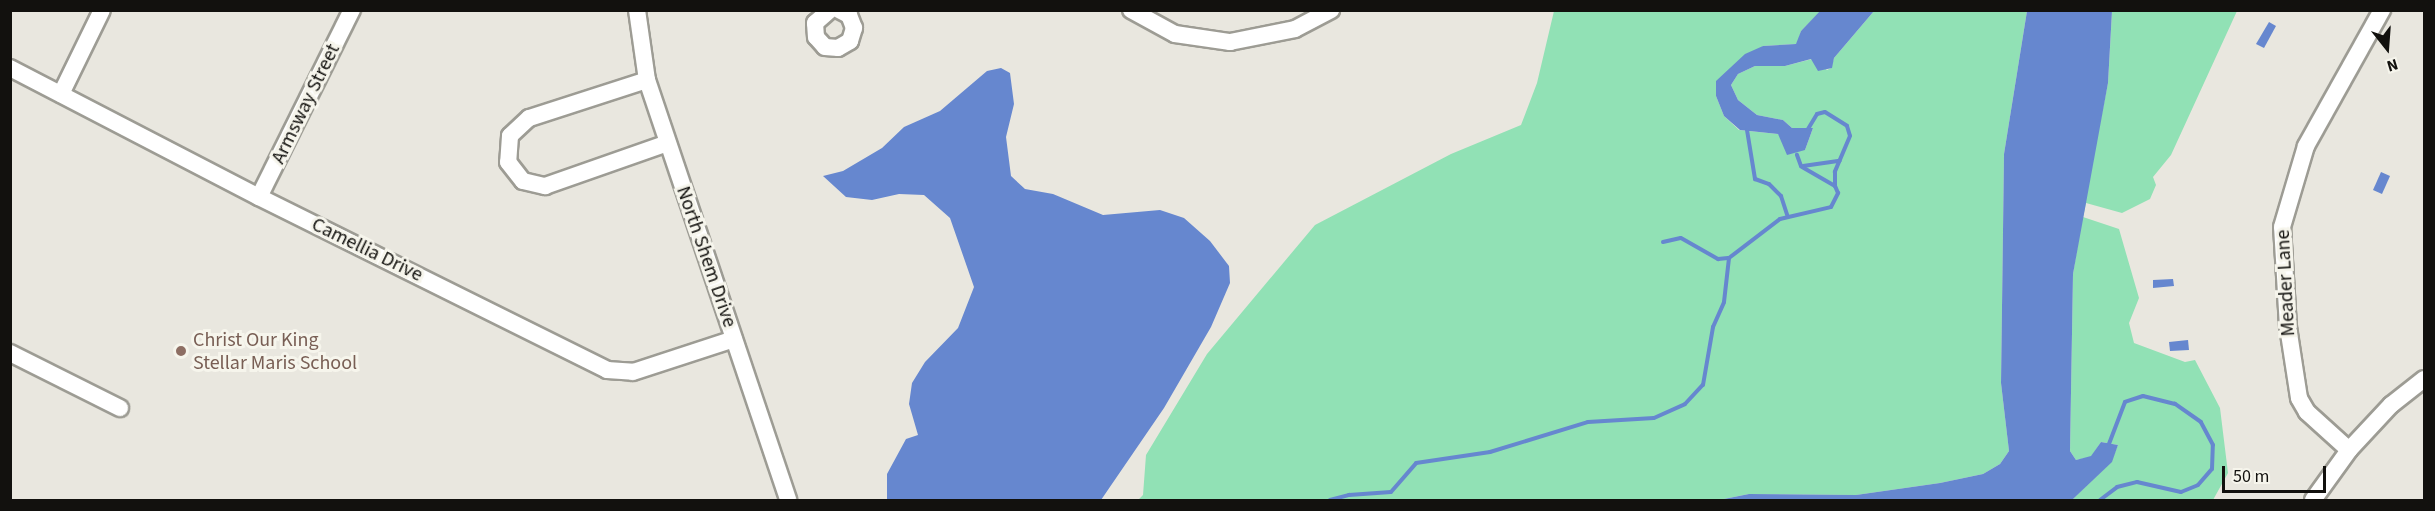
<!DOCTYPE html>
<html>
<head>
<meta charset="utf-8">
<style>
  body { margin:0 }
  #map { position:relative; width:2435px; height:511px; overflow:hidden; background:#e9e7df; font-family:"Source Sans 3",sans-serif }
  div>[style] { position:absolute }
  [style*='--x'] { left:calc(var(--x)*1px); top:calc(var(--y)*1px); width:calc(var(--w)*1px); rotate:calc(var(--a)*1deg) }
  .green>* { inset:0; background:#91e1b5 }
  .water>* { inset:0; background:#6687cf }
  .stream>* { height:4px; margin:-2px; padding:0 2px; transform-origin:2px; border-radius:2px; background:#6687cf }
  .roads { filter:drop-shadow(2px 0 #9d9c94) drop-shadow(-2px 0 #9d9c94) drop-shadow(0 2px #9d9c94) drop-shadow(0 -2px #9d9c94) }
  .minor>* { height:16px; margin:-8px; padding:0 8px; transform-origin:8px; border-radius:8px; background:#fff }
  .dots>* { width:16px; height:16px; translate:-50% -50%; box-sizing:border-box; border:3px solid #f6f5ec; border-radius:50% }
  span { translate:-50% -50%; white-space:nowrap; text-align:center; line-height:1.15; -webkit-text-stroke:6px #f6f5ec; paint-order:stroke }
  .street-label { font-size:20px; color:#12110e }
  .education-label { font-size:20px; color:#785e54 }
  .left { translate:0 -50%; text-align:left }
  .frame { position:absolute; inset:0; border:12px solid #12110e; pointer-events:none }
  .north { position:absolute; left:2357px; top:18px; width:60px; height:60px; -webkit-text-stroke:4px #f6f5ec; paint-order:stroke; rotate:163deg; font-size:16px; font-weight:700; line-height:24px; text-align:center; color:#12110e }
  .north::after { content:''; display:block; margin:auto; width:21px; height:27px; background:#12110e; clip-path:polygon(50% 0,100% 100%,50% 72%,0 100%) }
  .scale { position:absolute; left:2222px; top:466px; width:104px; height:27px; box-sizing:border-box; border:3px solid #12110e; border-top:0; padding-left:8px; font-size:18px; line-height:21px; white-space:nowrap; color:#12110e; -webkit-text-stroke:4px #f6f5ec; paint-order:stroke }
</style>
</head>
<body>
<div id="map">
  <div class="green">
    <div style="clip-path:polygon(1554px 11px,1821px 11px,1801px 31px,1797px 44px,1763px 46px,1716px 96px,1724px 116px,1739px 130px,1778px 134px,1784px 142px,1805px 150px,1813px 128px,1792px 128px,1783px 120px,1757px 115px,1738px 100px,1731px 85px,1738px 74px,1755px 66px,1785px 66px,1812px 59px,1827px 70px,1831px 68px,1834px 58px,1874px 11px,2027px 11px,2004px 154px,2001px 383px,2009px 451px,2000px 464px,1983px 474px,1940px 483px,1856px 495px,1749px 494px,1719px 500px,1138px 500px,1143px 495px,1146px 455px,1207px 354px,1315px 225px,1451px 154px,1521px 125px,1537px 83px)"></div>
    <div style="clip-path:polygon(2112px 11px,2237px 11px,2171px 155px,2153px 177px,2156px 185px,2150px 199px,2122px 213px,2086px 203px,2083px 217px,2119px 229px,2139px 298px,2129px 323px,2134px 343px,2185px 362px,2195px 360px,2220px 408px,2228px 473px,2213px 500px,2072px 500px,2111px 462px,2118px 445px,2101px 442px,2091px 457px,2076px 460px,2070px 451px,2073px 274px,2087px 188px,2108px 83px)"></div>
  </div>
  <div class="water">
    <div style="clip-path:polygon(1821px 10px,1874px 11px,1834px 58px,1832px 68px,1818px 71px,1811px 59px,1785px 66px,1755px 66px,1738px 74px,1731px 85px,1738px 100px,1757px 115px,1783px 120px,1792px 128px,1813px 128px,1805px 150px,1787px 155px,1778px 134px,1740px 130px,1724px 116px,1716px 96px,1716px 81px,1745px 54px,1763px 46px,1796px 44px,1801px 31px)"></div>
    <div style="clip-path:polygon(2027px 11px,2112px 11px,2108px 83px,2073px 274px,2070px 451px,2076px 460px,2091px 456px,2101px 442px,2118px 445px,2112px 462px,2072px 500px,1719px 500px,1749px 494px,1856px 495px,1940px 483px,1983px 474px,2000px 464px,2009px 451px,2001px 383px,2004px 154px)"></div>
    <div style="clip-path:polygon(2269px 22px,2276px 26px,2264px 48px,2256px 44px)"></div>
    <div style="clip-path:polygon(1001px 68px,1010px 73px,1014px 104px,1006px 137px,1011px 176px,1025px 189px,1053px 194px,1103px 215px,1160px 210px,1184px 218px,1210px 241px,1229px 266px,1230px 283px,1211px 327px,1164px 408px,1101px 500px,887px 500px,887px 474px,906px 439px,918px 435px,909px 404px,912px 383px,925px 362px,958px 328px,974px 287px,950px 218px,924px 195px,899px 194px,872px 200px,846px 197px,823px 176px,843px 171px,882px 148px,904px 127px,940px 111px,987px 71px)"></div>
    <div style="clip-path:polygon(2381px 172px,2390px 176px,2382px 194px,2373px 190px)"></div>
    <div style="clip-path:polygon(2173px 279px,2174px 286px,2153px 288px,2153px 280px)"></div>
    <div style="clip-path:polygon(2188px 340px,2189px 350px,2170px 351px,2169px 342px)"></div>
  </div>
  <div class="stream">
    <div style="--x:1808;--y:129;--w:17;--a:-59"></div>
    <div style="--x:1817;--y:114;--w:8;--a:-14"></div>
    <div style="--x:1825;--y:112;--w:26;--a:32"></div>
    <div style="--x:1847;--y:126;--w:10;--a:73"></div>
    <div style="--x:1850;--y:136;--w:39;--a:113"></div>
    <div style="--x:1835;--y:172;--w:14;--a:90"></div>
    <div style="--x:1747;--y:130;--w:50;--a:80.7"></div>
    <div style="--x:1755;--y:179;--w:15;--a:20"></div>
    <div style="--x:1769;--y:184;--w:17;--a:45"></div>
    <div style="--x:1781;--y:196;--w:22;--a:72"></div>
    <div style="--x:1803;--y:166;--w:37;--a:-8"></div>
    <div style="--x:1663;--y:242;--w:18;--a:-13"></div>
    <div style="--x:1681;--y:238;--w:43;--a:29.6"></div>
    <div style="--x:1718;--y:259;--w:10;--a:-6"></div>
    <div style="--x:1330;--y:500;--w:20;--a:-15"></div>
    <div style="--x:1349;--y:495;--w:42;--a:-4.1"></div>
    <div style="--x:1391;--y:492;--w:38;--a:-49"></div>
    <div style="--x:1416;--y:463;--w:75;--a:-8.5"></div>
    <div style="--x:1490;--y:452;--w:102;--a:-17"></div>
    <div style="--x:1588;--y:422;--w:66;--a:-3.5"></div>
    <div style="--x:1654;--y:418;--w:34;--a:-24"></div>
    <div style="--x:1685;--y:404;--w:26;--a:-47"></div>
    <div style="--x:1703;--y:385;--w:59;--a:-80.2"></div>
    <div style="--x:1713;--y:327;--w:27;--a:-66"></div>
    <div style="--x:1724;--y:302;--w:44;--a:-83.5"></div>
    <div style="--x:1729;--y:258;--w:64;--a:-37.4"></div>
    <div style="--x:1780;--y:219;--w:52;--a:-13.2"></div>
    <div style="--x:1831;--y:207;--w:16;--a:-63"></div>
    <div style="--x:1838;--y:193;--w:8;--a:-113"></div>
    <div style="--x:1835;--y:186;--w:39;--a:-150"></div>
    <div style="--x:1801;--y:166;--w:12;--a:-110"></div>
    <div style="--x:2100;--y:500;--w:21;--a:-37"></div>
    <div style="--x:2117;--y:487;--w:21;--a:-14"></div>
    <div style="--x:2137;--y:482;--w:45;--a:12.8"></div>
    <div style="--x:2181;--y:492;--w:18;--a:-22"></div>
    <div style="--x:2198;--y:485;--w:21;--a:-49"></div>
    <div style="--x:2212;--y:469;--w:24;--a:-88"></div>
    <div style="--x:2213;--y:445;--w:26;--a:-118"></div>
    <div style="--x:2201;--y:422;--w:32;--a:-145"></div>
    <div style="--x:2175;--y:404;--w:33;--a:-166"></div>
    <div style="--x:2143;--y:396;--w:19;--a:162"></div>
    <div style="--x:2125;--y:402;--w:45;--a:110.9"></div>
  </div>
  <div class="roads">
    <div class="minor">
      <div style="--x:637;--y:10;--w:71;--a:81.9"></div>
      <div style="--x:647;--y:80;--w:443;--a:71.4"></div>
      <div style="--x:830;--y:10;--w:20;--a:139"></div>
      <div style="--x:815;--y:23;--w:14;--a:86"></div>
      <div style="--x:816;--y:37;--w:13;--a:48"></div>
      <div style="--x:825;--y:47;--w:13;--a:4"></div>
      <div style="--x:838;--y:48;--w:14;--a:-30"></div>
      <div style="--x:850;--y:41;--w:14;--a:-73"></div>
      <div style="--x:854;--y:28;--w:14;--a:-111"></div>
      <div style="--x:849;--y:15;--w:11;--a:-153"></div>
      <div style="--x:1131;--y:10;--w:50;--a:28.6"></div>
      <div style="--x:1175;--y:34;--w:56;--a:8.3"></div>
      <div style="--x:1230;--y:42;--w:66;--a:-11.3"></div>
      <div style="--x:1295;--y:29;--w:41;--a:-27.8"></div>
      <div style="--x:10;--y:68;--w:280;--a:27.4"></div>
      <div style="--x:259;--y:197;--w:389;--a:26.4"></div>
      <div style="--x:607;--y:370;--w:26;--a:4"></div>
      <div style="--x:633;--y:372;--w:106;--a:-18.1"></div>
      <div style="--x:647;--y:80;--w:124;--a:162.1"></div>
      <div style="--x:529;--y:118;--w:26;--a:137"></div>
      <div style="--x:510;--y:136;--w:26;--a:94"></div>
      <div style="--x:508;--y:162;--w:24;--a:52"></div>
      <div style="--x:523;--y:181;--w:23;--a:13"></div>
      <div style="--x:545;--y:186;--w:130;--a:-19.3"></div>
      <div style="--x:61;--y:94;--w:93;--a:-64"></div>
      <div style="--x:259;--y:197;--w:209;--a:-63.6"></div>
      <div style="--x:10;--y:353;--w:123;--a:26.6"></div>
      <div style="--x:2349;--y:450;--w:57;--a:-137.9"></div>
      <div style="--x:2307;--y:412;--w:16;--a:-120"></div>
      <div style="--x:2299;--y:398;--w:72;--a:-98.8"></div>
      <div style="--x:2288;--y:327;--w:100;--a:-93.4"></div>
      <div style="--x:2282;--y:227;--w:84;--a:-73.5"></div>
      <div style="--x:2306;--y:146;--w:156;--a:-60.8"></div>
      <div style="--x:2313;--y:500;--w:62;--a:-54.2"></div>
      <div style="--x:2349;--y:450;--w:62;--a:-47"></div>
      <div style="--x:2391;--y:405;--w:42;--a:-38.2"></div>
    </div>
  </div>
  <div class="dots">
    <div style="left:181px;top:351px;background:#8d6e63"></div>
  </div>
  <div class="street-label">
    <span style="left:306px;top:104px;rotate:-64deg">Armsway Street</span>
    <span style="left:367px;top:250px;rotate:26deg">Camellia Drive</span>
    <span style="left:706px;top:257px;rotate:71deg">North Shem Drive</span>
    <span style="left:2286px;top:283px;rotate:-93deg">Meader Lane</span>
  </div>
  <div class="education-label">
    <span class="left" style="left:193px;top:352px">Christ Our King<br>Stellar Maris School</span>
  </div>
  <div class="frame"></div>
  <div class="north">N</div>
  <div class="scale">50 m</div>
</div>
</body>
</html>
